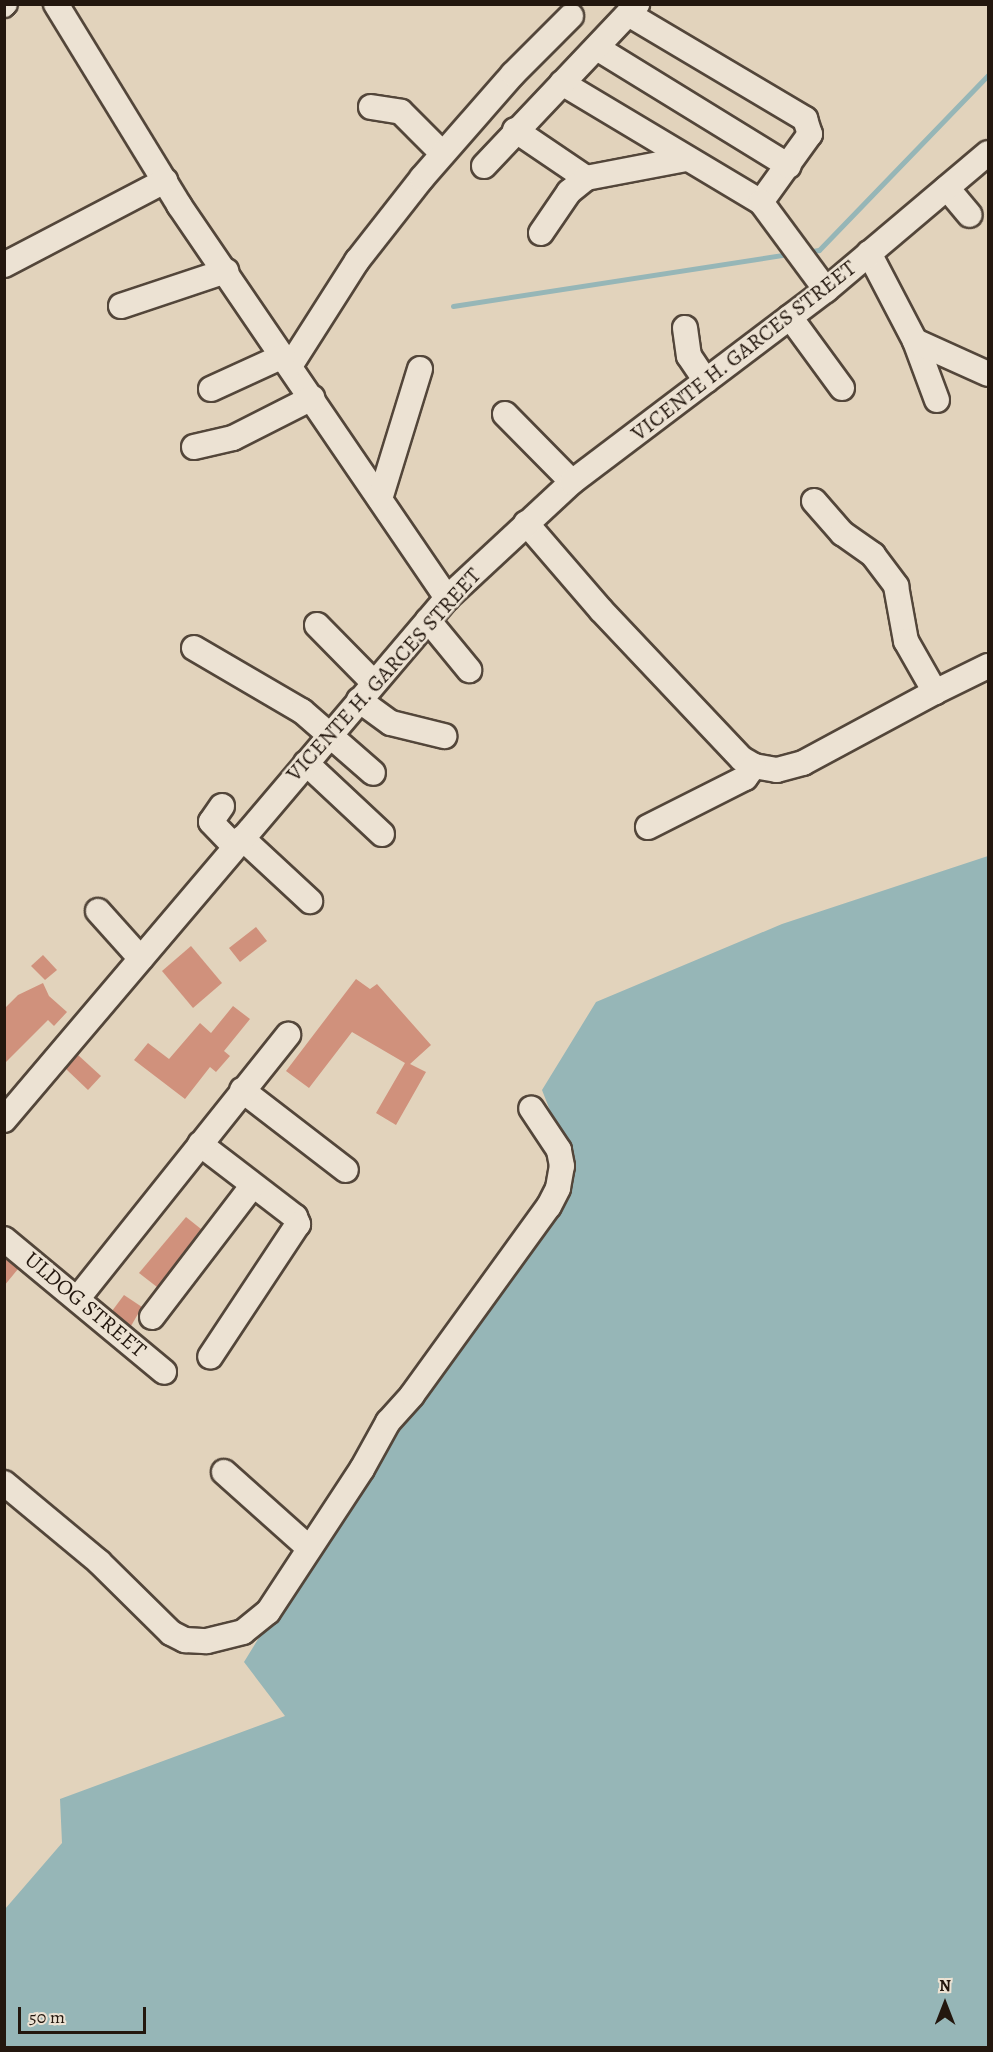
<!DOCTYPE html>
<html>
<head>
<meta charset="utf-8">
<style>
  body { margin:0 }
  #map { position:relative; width:993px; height:2052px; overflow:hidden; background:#e2d3bc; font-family:Alegreya,serif }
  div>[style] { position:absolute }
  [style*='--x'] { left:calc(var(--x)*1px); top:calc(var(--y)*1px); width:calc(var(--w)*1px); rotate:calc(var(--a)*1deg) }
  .water>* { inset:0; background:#96b6b7 }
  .stream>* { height:5px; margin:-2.5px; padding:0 2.5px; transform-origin:2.5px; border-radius:2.5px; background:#96b6b7 }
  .building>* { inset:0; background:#d0917c }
  .roads { filter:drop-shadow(2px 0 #53463a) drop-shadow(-2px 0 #53463a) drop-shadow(0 2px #53463a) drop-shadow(0 -2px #53463a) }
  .minor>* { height:24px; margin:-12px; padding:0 12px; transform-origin:12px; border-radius:12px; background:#ece2d3 }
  span { translate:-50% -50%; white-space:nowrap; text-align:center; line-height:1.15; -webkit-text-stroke:5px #ece2d3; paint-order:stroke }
  .street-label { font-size:22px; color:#23170e }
  .frame { position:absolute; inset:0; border:6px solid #23170e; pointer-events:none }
  .north { position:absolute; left:915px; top:1974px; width:60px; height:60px; -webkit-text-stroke:4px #ece2d3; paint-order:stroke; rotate:0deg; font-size:16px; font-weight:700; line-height:24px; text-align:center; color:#23170e }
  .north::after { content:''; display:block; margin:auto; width:21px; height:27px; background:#23170e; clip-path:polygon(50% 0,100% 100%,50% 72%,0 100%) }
  .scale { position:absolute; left:18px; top:2007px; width:128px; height:27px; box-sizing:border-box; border:3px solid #23170e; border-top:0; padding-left:8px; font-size:18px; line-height:21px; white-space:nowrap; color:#23170e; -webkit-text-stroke:4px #ece2d3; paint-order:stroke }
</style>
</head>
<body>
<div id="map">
  <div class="water">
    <div style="clip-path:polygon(988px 856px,988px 2047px,5px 2048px,5px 1909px,62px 1843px,60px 1799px,285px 1716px,244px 1662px,312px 1551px,416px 1397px,567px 1154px,542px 1090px,596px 1002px,782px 924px)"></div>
  </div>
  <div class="stream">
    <div style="--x:806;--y:252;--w:13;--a:-9"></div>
    <div style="--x:819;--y:250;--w:243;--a:-46"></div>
    <div style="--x:453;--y:306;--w:339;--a:-8.8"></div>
  </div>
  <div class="building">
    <div style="clip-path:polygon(256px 927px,267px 941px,240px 962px,229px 948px)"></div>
    <div style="clip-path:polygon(191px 946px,222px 983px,193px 1008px,162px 971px)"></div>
    <div style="clip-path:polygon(43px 955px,57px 970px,45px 980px,31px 966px)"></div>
    <div style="clip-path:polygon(356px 979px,370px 989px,377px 984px,431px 1045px,410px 1064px,426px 1072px,396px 1125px,376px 1113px,405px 1063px,352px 1032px,309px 1088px,286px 1071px)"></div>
    <div style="clip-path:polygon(43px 983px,49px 996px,67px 1012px,54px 1026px,48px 1020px,4px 1064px,4px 1009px,18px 995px)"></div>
    <div style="clip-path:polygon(233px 1006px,250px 1019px,224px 1051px,230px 1056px,216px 1072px,210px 1067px,185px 1099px,134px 1060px,148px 1043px,169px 1059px,200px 1023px,211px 1033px)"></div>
    <div style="clip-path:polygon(78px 1055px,101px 1076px,88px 1090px,66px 1069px)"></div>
    <div style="clip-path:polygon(186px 1217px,201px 1229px,157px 1287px,139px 1273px)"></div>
    <div style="clip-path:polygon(4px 1258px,18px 1269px,4px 1286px)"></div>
    <div style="clip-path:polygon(124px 1295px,142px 1307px,131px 1326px,112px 1311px)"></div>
  </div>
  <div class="roads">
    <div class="minor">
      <div style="--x:56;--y:4;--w:236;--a:58.5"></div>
      <div style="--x:179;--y:205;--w:476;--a:55.7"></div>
      <div style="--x:4;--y:5;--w:1;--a:-45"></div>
      <div style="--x:630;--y:15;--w:204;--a:30.7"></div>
      <div style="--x:805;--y:119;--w:16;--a:72"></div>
      <div style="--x:810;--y:134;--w:84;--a:125.8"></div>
      <div style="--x:597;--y:48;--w:225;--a:31.6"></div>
      <div style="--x:562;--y:83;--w:232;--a:30.9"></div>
      <div style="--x:761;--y:202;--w:109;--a:53.5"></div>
      <div style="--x:371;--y:107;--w:30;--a:9"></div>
      <div style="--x:401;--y:112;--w:59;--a:45"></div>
      <div style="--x:515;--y:130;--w:86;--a:34.1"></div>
      <div style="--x:484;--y:166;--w:223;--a:-46.6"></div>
      <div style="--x:947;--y:188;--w:35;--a:50"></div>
      <div style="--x:541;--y:233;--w:50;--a:-55.7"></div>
      <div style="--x:569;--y:192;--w:22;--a:-39"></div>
      <div style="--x:586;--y:178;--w:102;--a:-10.8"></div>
      <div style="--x:869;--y:253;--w:99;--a:62.4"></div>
      <div style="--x:915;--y:341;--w:63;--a:69.6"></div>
      <div style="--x:4;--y:265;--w:182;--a:-27.6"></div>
      <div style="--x:121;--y:306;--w:111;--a:-18.4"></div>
      <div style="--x:790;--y:317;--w:88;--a:53.8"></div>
      <div style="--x:685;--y:328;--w:28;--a:82"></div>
      <div style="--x:689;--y:356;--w:30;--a:56"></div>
      <div style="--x:915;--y:341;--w:80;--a:24.3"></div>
      <div style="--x:290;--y:366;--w:125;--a:-57.5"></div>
      <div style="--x:357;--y:261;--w:105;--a:-51.9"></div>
      <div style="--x:422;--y:178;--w:138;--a:-48.8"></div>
      <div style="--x:513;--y:74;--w:82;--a:-45"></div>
      <div style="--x:211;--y:389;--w:79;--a:-24.6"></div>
      <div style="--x:505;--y:414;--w:95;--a:45.4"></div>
      <div style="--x:194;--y:447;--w:40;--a:-13"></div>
      <div style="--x:233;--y:438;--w:89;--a:-26.9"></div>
      <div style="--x:380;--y:499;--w:136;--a:-72.9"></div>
      <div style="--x:814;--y:501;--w:43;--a:48.8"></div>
      <div style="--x:842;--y:533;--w:38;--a:35"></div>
      <div style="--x:873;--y:555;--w:39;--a:53"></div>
      <div style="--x:896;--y:586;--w:56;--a:79.7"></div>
      <div style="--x:906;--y:641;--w:59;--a:60.4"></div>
      <div style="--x:935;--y:692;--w:59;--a:-26.1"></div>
      <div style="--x:526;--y:523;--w:115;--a:49.2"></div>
      <div style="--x:601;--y:610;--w:205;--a:46.6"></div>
      <div style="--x:742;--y:759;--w:14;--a:30"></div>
      <div style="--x:754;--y:766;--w:23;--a:10"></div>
      <div style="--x:777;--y:770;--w:27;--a:-15"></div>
      <div style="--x:803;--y:763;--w:150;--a:-28.3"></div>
      <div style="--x:428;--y:620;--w:65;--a:50.6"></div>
      <div style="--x:317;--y:625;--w:81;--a:45.5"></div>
      <div style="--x:194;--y:648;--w:125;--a:30.3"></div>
      <div style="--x:302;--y:711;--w:94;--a:41.1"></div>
      <div style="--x:359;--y:700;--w:39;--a:36"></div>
      <div style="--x:391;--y:723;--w:55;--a:13.8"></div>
      <div style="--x:306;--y:763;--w:104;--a:43.1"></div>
      <div style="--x:222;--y:806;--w:19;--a:125"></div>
      <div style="--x:211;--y:822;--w:35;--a:46"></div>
      <div style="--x:648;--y:827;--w:109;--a:-26.8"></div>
      <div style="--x:745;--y:778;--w:15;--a:-53"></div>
      <div style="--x:242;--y:838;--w:93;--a:42.8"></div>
      <div style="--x:98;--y:911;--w:64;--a:48.1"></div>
      <div style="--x:242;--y:1090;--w:131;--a:37.6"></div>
      <div style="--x:4;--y:1120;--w:685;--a:-49.68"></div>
      <div style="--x:447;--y:598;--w:171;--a:-42.9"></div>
      <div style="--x:572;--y:482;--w:318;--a:-37.1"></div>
      <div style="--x:826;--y:290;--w:212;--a:-40.2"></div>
      <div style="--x:200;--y:1144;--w:120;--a:37.5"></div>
      <div style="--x:295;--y:1217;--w:8;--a:67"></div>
      <div style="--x:298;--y:1224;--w:159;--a:123.5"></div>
      <div style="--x:4;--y:1239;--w:208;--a:39.7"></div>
      <div style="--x:78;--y:1298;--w:337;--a:-51.4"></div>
      <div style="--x:152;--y:1317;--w:165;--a:-52.6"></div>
      <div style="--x:224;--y:1472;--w:114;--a:41.8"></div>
      <div style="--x:4;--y:1483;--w:124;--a:39.7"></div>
      <div style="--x:99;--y:1562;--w:101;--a:44.6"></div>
      <div style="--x:171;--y:1633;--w:16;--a:27"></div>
      <div style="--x:185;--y:1640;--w:22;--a:3"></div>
      <div style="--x:207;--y:1641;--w:37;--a:-14"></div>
      <div style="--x:243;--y:1632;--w:32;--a:-39"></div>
      <div style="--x:268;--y:1612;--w:171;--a:-56.7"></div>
      <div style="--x:362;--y:1469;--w:54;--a:-61"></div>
      <div style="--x:388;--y:1422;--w:36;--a:-48"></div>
      <div style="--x:412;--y:1395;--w:233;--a:-54.1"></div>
      <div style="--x:549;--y:1206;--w:20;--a:-63"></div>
      <div style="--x:558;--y:1188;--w:22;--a:-80"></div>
      <div style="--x:562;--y:1166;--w:16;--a:-101"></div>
      <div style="--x:559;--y:1150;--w:50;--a:-123.7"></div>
    </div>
  </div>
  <div class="street-label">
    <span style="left:744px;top:351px;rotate:-38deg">VICENTE H. GARCES STREET</span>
    <span style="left:384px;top:675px;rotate:-48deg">VICENTE H. GARCES STREET</span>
    <span style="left:85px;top:1305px;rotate:40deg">ULDOG STREET</span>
  </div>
  <div class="frame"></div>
  <div class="north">N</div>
  <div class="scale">50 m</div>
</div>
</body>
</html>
